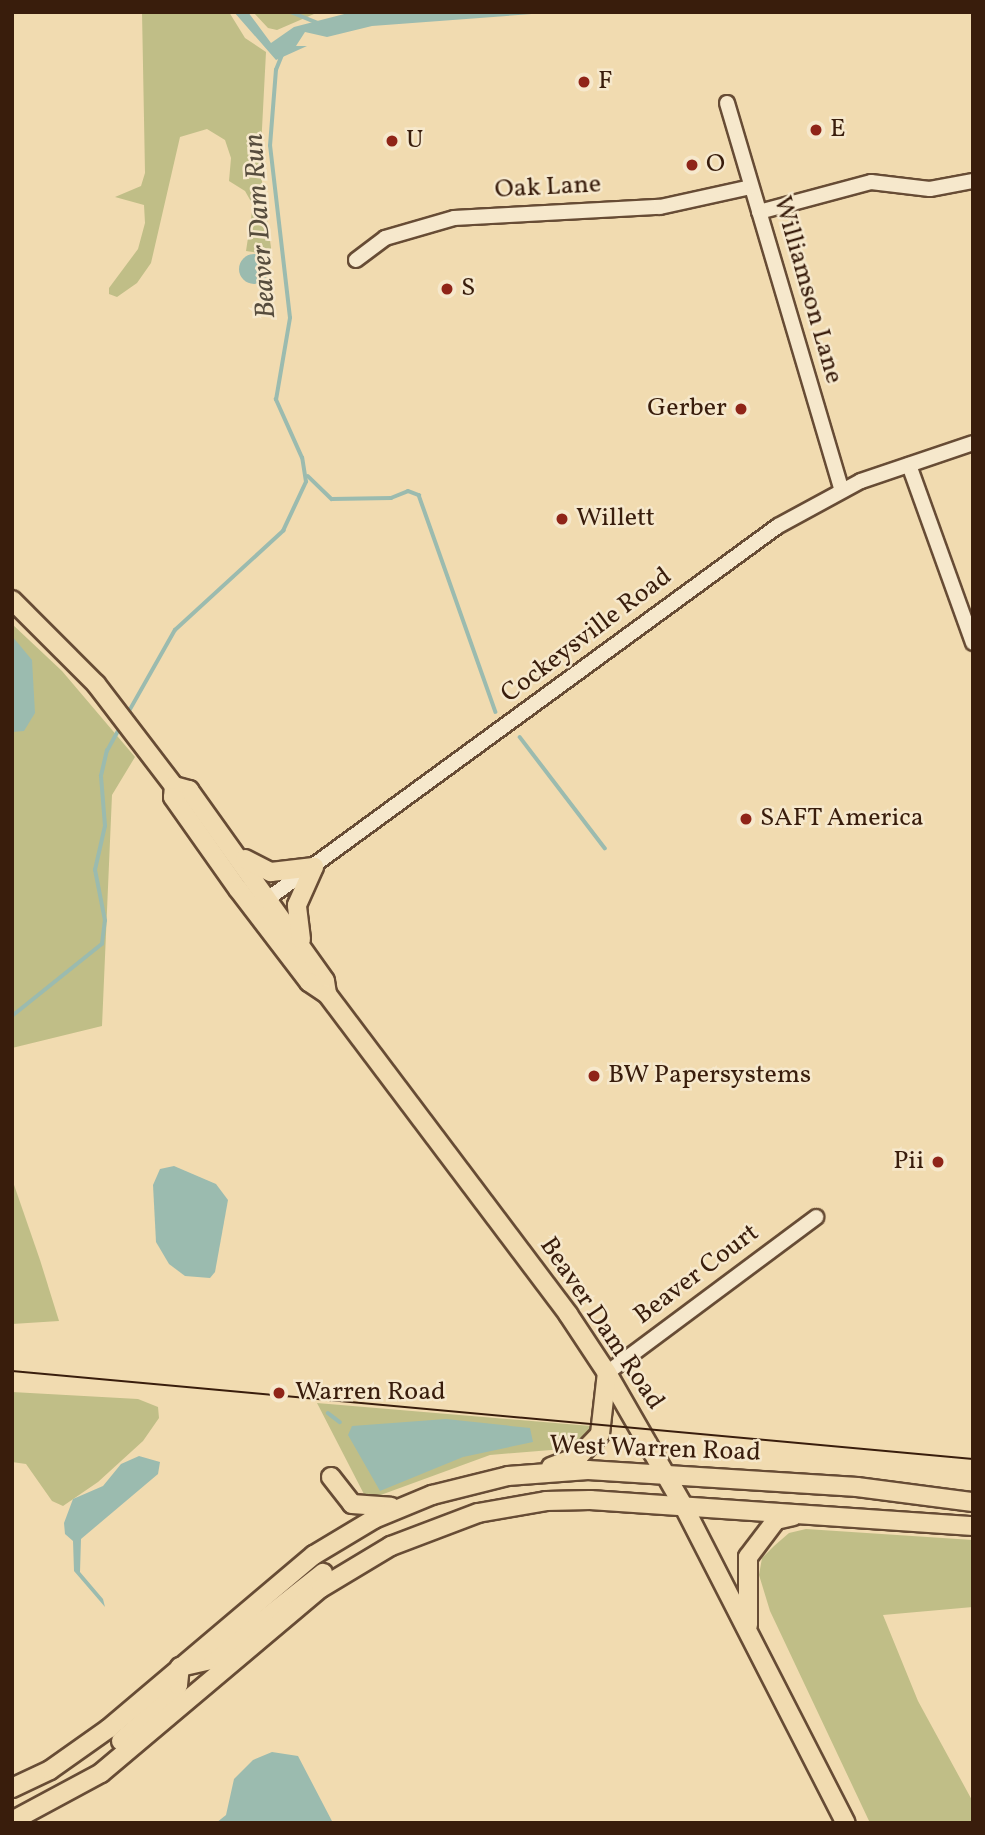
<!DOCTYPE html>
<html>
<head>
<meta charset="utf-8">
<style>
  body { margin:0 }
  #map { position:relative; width:985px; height:1835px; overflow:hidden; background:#f1dbb0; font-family:Vollkorn,serif }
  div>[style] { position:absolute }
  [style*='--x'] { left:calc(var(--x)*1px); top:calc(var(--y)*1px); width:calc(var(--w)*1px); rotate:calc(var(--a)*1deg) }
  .green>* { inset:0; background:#c0be87 }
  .water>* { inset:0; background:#9bbbaf }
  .round { border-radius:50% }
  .stream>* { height:3.5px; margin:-1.75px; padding:0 1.75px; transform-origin:1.75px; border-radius:1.75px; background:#9bbbaf }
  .roads { filter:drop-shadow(2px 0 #674c35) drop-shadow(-2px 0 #674c35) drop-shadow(0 2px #674c35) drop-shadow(0 -2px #674c35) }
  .minor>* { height:14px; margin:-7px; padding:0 7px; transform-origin:7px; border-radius:7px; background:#f6e8cc }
  .major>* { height:18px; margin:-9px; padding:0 9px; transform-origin:9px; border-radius:9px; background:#f1dbb0 }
  .tram>* { height:2px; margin:-1px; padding:0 1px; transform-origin:1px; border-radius:1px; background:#391d0c }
  .dots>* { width:19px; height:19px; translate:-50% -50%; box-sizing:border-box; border:4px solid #f6e8cc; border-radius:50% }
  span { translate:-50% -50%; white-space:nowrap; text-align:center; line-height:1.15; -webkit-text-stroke:5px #f6e8cc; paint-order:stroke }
  .poi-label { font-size:26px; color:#391d0c }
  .left { translate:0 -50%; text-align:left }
  .right { translate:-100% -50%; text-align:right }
  .street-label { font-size:26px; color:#391d0c }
  .water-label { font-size:28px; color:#564c3d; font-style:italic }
  .frame { position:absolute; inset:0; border:14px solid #391d0c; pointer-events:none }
</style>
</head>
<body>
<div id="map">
  <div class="green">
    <div style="clip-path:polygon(142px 12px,229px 12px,245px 38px,266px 52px,260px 167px,272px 255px,246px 251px,253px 205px,245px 191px,229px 181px,231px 158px,225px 140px,207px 129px,180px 137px,151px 263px,137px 283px,117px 297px,109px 294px,109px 288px,138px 249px,145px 223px,144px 205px,115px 197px,141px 186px,145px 173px)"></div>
    <div style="clip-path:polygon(253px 12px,338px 12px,314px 14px,277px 30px,268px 28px)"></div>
    <div style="clip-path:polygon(12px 624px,62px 671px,135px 757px,112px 795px,102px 1026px,12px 1048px)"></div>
    <div style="clip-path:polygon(12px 1179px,40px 1260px,59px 1321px,12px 1324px)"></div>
    <div style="clip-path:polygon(12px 1392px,138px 1399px,158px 1407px,159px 1418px,143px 1441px,98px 1482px,63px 1506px,52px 1501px,26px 1464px,12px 1462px)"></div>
    <div style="clip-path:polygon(317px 1403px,591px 1426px,591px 1437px,576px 1448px,490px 1455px,367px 1500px)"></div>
    <div style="clip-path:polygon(806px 1529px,973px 1540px,973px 1607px,883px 1615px,918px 1701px,973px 1802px,973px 1823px,870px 1823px,770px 1611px,759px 1575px,762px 1558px,774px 1546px,789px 1533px)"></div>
  </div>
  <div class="water">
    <div style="clip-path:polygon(234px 12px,248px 12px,271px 43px,294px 27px,352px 12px,559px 12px,372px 26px,327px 37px,305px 32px,296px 46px,307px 46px,276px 60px)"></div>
    <div class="round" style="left:239px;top:254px;width:30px;height:30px"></div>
    <div style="clip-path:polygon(12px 636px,32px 660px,35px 713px,24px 731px,12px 732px)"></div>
    <div style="clip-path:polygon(174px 1166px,216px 1184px,228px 1200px,215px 1272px,210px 1278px,185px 1276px,169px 1264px,156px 1242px,153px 1185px,160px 1169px)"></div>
    <div style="clip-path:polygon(446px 1419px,530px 1428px,533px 1442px,463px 1457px,380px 1491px,348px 1435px,352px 1426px)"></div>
    <div style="clip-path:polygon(139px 1456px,160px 1462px,158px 1474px,81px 1539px,80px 1572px,103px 1599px,105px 1607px,74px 1571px,73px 1541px,65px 1534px,64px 1523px,73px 1499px,103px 1486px,121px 1464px)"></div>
    <div style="clip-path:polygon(272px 1752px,298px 1756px,333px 1823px,216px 1823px,226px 1815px,234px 1779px,253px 1760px)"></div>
  </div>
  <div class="stream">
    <div style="--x:291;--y:12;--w:29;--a:22"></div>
    <div style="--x:308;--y:476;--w:33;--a:44"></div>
    <div style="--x:332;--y:499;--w:59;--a:-1"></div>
    <div style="--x:391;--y:498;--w:18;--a:-22"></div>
    <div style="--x:408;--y:491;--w:12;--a:20"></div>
    <div style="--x:419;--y:495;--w:230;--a:70.5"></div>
    <div style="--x:128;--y:713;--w:95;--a:-60.5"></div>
    <div style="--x:175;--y:630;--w:147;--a:-42.5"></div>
    <div style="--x:283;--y:531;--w:54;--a:-64.9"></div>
    <div style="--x:306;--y:482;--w:24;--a:-99"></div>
    <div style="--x:302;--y:458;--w:64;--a:-114.1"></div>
    <div style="--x:276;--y:400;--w:83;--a:-80.3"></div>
    <div style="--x:290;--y:318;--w:173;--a:-96.6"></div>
    <div style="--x:270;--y:146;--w:76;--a:-85.5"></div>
    <div style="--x:276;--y:70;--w:16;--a:-68"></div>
    <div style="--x:520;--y:737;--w:140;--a:52.6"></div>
    <div style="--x:12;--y:1016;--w:115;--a:-38.7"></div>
    <div style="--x:102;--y:944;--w:23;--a:-83"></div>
    <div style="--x:105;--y:921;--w:52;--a:-101.1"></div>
    <div style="--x:95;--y:870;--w:45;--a:-77.2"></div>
    <div style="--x:105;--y:826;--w:50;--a:-94.6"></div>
    <div style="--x:101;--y:776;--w:26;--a:-77"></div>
    <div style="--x:107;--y:751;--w:29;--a:-61"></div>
    <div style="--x:328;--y:1413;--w:15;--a:37"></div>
  </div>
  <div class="roads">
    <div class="minor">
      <div style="--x:727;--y:103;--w:404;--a:73.5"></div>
      <div style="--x:759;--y:212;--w:116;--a:-15"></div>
      <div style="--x:871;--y:182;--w:59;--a:6.8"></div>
      <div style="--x:930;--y:189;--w:44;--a:-10.5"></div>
      <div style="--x:356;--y:260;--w:36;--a:-37"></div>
      <div style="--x:385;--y:238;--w:72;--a:-16.2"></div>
      <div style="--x:454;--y:218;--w:206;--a:-3.1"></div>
      <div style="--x:660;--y:207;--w:93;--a:-12.4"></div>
      <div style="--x:909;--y:465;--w:189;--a:70.2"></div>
      <div style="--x:258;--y:906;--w:644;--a:-36.16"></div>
      <div style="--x:778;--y:526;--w:94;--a:-28.5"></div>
      <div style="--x:861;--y:481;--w:118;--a:-18.7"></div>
      <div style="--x:607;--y:1373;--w:261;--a:-36.7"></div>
    </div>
    <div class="major">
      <div style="--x:12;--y:600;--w:119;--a:45"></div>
      <div style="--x:96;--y:684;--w:128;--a:52.6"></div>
      <div style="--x:174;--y:786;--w:16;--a:15"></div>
      <div style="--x:189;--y:790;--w:234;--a:54.5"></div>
      <div style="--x:325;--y:981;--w:13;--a:81"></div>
      <div style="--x:174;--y:786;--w:11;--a:95"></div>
      <div style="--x:173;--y:797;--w:113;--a:54.8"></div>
      <div style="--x:238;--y:889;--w:117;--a:52.6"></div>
      <div style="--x:309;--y:982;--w:22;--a:34"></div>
      <div style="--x:327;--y:994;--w:401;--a:53"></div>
      <div style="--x:568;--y:1314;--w:71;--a:56.5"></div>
      <div style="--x:607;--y:1373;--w:152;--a:60.1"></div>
      <div style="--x:683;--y:1505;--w:357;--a:62.9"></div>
      <div style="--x:245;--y:859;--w:29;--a:27"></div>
      <div style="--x:271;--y:872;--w:43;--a:-6.6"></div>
      <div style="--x:301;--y:939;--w:34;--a:-97"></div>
      <div style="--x:297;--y:905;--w:42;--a:-65.9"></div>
      <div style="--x:551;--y:1467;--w:30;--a:-21"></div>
      <div style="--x:579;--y:1456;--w:30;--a:-46"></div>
      <div style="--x:600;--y:1434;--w:61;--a:-83.5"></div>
      <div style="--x:331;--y:1477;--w:34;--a:52"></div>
      <div style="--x:352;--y:1504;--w:39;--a:4"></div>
      <div style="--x:748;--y:1625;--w:68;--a:-90"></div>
      <div style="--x:748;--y:1557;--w:46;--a:-52.9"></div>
      <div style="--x:776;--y:1520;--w:17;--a:-13"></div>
      <div style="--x:180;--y:1667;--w:35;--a:-13"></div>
      <div style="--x:214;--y:1659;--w:139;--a:-38.3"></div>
      <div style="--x:121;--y:1741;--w:67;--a:-41.3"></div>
      <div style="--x:171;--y:1697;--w:14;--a:-60"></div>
      <div style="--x:178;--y:1685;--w:18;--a:-84"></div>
      <div style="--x:12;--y:1788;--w:42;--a:-25.3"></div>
      <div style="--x:50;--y:1770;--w:71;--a:-35.3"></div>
      <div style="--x:108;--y:1729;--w:270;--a:-40.2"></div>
      <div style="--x:314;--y:1555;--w:70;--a:-31"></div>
      <div style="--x:374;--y:1519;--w:63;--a:-22.5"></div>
      <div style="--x:432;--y:1495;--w:78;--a:-14"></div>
      <div style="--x:508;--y:1476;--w:80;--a:-4.3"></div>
      <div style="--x:588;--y:1470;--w:270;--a:3.6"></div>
      <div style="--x:857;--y:1487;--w:117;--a:7.4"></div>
      <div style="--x:12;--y:1821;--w:101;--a:-28.3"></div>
      <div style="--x:101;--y:1773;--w:287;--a:-40.1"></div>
      <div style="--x:321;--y:1588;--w:82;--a:-31"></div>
      <div style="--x:391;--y:1546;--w:93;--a:-20.8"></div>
      <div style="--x:478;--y:1513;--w:69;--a:-10"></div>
      <div style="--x:546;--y:1501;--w:44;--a:-1.3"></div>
      <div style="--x:590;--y:1500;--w:384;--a:3.9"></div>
    </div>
  </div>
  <div class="tram">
    <div style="--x:12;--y:1371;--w:965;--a:5.23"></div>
  </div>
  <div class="dots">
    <div style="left:584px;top:82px;background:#8f2418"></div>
    <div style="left:816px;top:130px;background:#8f2418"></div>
    <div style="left:392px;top:141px;background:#8f2418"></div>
    <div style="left:692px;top:165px;background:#8f2418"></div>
    <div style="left:447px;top:289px;background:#8f2418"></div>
    <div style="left:741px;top:409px;background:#8f2418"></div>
    <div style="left:562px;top:519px;background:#8f2418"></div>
    <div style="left:746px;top:819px;background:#8f2418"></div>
    <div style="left:594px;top:1076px;background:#8f2418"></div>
    <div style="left:938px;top:1162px;background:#8f2418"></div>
    <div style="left:279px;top:1393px;background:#8f2418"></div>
  </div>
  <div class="poi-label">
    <span class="left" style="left:598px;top:82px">F</span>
    <span class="left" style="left:830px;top:130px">E</span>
    <span class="left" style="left:406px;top:141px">U</span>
    <span class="left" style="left:706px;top:165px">O</span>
    <span class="left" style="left:461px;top:289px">S</span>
    <span class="right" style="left:727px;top:409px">Gerber</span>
    <span class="left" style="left:576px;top:519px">Willett</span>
    <span class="left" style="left:760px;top:819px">SAFT America</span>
    <span class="left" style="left:608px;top:1076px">BW Papersystems</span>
    <span class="right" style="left:924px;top:1162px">Pii</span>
    <span class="left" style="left:295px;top:1393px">Warren Road</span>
  </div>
  <div class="street-label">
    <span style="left:548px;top:188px;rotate:-3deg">Oak Lane</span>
    <span style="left:807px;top:290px;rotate:74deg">Williamson Lane</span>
    <span style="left:587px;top:636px;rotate:-37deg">Cockeysville Road</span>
    <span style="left:697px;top:1275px;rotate:-37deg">Beaver Court</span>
    <span style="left:601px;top:1324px;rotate:56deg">Beaver Dam Road</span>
    <span style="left:655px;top:1450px;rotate:2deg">West Warren Road</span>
  </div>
  <div class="water-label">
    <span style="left:261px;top:226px;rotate:-94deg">Beaver Dam Run</span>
  </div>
  <div class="frame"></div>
</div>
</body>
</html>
